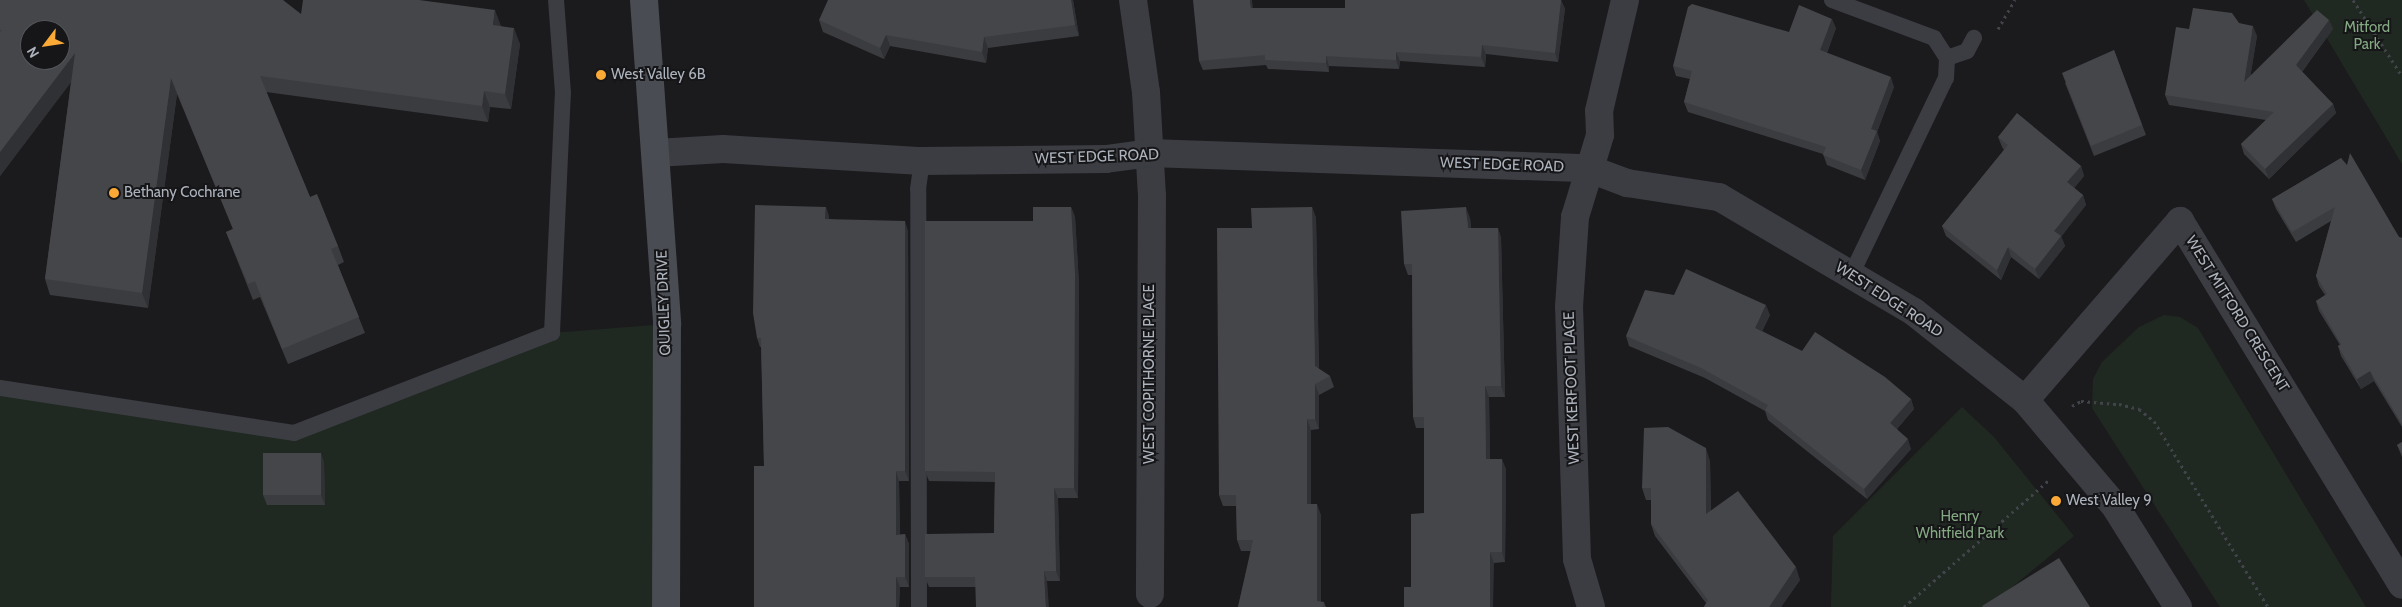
<!DOCTYPE html>
<html>
<head>
<meta charset="utf-8">
<style>
  body { margin:0 }
  #map { position:relative; width:2402px; height:607px; overflow:hidden; background:#1b1b1d; font-family:Cabin,sans-serif }
  div>[style] { position:absolute }
  [style*='--x'] { left:calc(var(--x)*1px); top:calc(var(--y)*1px); width:calc(var(--w)*1px); rotate:calc(var(--a)*1deg) }
  .green>* { inset:0; background:#202921 }
  .path>* { height:3px; margin-top:-1.5px; transform-origin:0; background:repeating-linear-gradient(90deg,#41444a 0 2.5px,transparent 0 6.5px) }
  .lane>* { height:16px; margin:-8px; padding:0 8px; transform-origin:8px; border-radius:8px; background:#3b3d43 }
  .street>* { height:28px; margin:-14px; padding:0 14px; transform-origin:14px; border-radius:14px; background:#3b3d43 }
  .secondary>* { height:28px; margin:-14px; padding:0 14px; transform-origin:14px; border-radius:14px; background:#494c53 }
  .wall>* { inset:0; background:#3b3c40 }
  .shaded-wall>* { inset:0; background:#303134 }
  .building>* { inset:0; background:#45464a }
  .dots>* { width:14px; height:14px; translate:-50% -50%; box-sizing:border-box; border:2px solid #161618; border-radius:50% }
  span { translate:-50% -50%; white-space:nowrap; text-align:center; line-height:1.15; -webkit-text-stroke:4px #161618; paint-order:stroke }
  .park-label { font-size:15px; color:#84a983 }
  .poi-label { font-size:15px; color:#adb3bd }
  .left { translate:0 -50%; text-align:left }
  .street-label { font-size:15px; color:#adb3bd }
  .north { position:absolute; left:20px; top:20px; width:50px; height:50px; box-sizing:border-box; background:#161618; border:1px solid #52555a; border-radius:50%; rotate:239deg; font-size:14px; font-weight:700; line-height:20px; text-align:center; color:#adb3bd }
  .north::after { content:''; display:block; margin:auto; width:18px; height:22px; background:#faa936; clip-path:polygon(50% 0,100% 100%,50% 72%,0 100%) }
</style>
</head>
<body>
<div id="map">
  <div class="green">
    <div style="clip-path:polygon(2304px 0,2402px 0,2402px 164px)"></div>
    <div style="clip-path:polygon(2164px 315px,2180px 317px,2198px 328px,2366px 607px,2220px 607px,2092px 408px,2093px 379px,2102px 362px,2139px 327px)"></div>
    <div style="clip-path:polygon(667px 324px,666px 607px,0 607px,0 388px,294px 433px,552px 333px)"></div>
    <div style="clip-path:polygon(1962px 407px,1994px 437px,2074px 536px,1988px 607px,1831px 607px,1833px 536px)"></div>
  </div>
  <div class="path">
    <div style="--x:2353;--y:0;--w:90;--a:57.2"></div>
    <div style="--x:1998;--y:29;--w:34;--a:-60"></div>
    <div style="--x:2072;--y:406;--w:10;--a:-29"></div>
    <div style="--x:2081;--y:401;--w:38;--a:5"></div>
    <div style="--x:2119;--y:404;--w:21;--a:14"></div>
    <div style="--x:2139;--y:409;--w:19;--a:39"></div>
    <div style="--x:2154;--y:421;--w:218;--a:58.5"></div>
    <div style="--x:1904;--y:607;--w:194;--a:-41.2"></div>
  </div>
  <div class="lane">
    <div style="--x:1832;--y:0;--w:109;--a:20.4"></div>
    <div style="--x:1934;--y:38;--w:24;--a:57"></div>
    <div style="--x:1852;--y:273;--w:216;--a:-64.3"></div>
    <div style="--x:1946;--y:78;--w:20;--a:-87"></div>
    <div style="--x:1947;--y:58;--w:21;--a:-19"></div>
    <div style="--x:1967;--y:51;--w:15;--a:-62"></div>
    <div style="--x:0;--y:388;--w:297;--a:8.7"></div>
    <div style="--x:294;--y:433;--w:277;--a:-21.2"></div>
    <div style="--x:552;--y:333;--w:240;--a:-87.4"></div>
    <div style="--x:563;--y:93;--w:93;--a:-94.3"></div>
    <div style="--x:919;--y:607;--w:418;--a:-90.1"></div>
    <div style="--x:918;--y:189;--w:28;--a:-82"></div>
  </div>
  <div class="street">
    <div style="--x:1133;--y:0;--w:93;--a:82"></div>
    <div style="--x:1146;--y:92;--w:104;--a:86.7"></div>
    <div style="--x:1152;--y:196;--w:398;--a:90.3"></div>
    <div style="--x:656;--y:153;--w:67;--a:-3.4"></div>
    <div style="--x:723;--y:149;--w:199;--a:3.5"></div>
    <div style="--x:922;--y:161;--w:184;--a:-0.6"></div>
    <div style="--x:1106;--y:159;--w:44;--a:-7.8"></div>
    <div style="--x:1150;--y:153;--w:437;--a:2"></div>
    <div style="--x:1587;--y:168;--w:43;--a:20.6"></div>
    <div style="--x:1627;--y:183;--w:93;--a:8.7"></div>
    <div style="--x:1719;--y:197;--w:226;--a:30.5"></div>
    <div style="--x:1914;--y:312;--w:142;--a:38.4"></div>
    <div style="--x:2025;--y:400;--w:139;--a:49.7"></div>
    <div style="--x:2115;--y:506;--w:119;--a:58"></div>
    <div style="--x:2025;--y:400;--w:237;--a:-49.1"></div>
    <div style="--x:2180;--y:221;--w:426;--a:58.6"></div>
    <div style="--x:1591;--y:607;--w:50;--a:-106.3"></div>
    <div style="--x:1577;--y:559;--w:252;--a:-91.8"></div>
    <div style="--x:1569;--y:307;--w:90;--a:-86.2"></div>
    <div style="--x:1575;--y:217;--w:86;--a:-73"></div>
    <div style="--x:1600;--y:135;--w:24;--a:-92"></div>
    <div style="--x:1599;--y:111;--w:114;--a:-76.8"></div>
  </div>
  <div class="secondary">
    <div style="--x:644;--y:0;--w:325;--a:85.9"></div>
    <div style="--x:667;--y:324;--w:283;--a:90.2"></div>
  </div>
  <div class="wall">
    <div style="clip-path:polygon(0 0,301px 14px,501px 26px,520px 44px,511px 109px,490px 107px,488px 122px,266px 92px,310px 197px,338px 246px,344px 262px,338px 265px,365px 333px,288px 364px,260px 297px,253px 300px,226px 232px,233px 229px,177px 94px,148px 308px,50px 295px,45px 279px,71px 82px,0 176px)"></div>
    <div style="clip-path:polygon(1073px 0,1079px 36px,988px 48px,986px 63px,890px 46px,884px 59px,823px 32px,819px 20px)"></div>
    <div style="clip-path:polygon(1561px 0,1565px 9px,1558px 62px,1486px 54px,1485px 67px,1400px 61px,1399px 69px,1329px 66px,1329px 72px,1268px 69px,1266px 65px,1203px 70px,1199px 61px,1253px 8px,1345px 8px)"></div>
    <div style="clip-path:polygon(2329px 20px,2333px 29px,2302px 72px,2333px 104px,2336px 113px,2269px 179px,2244px 154px,2241px 144px,2266px 120px,2169px 105px,2165px 95px,2189px 29px,2239px 23px,2257px 36px,2250px 76px)"></div>
    <div style="clip-path:polygon(1836px 28px,1827px 53px,1894px 87px,1877px 132px,1880px 141px,1865px 180px,1827px 165px,1823px 154px,1688px 112px,1684px 102px,1690px 79px,1676px 76px,1673px 66px,1789px 32px)"></div>
    <div style="clip-path:polygon(2114px 50px,2146px 135px,2094px 156px,2065px 83px)"></div>
    <div style="clip-path:polygon(1998px 137px,2081px 166px,2084px 176px,2074px 188px,2083px 195px,2086px 205px,2061px 236px,2065px 246px,2039px 279px,2011px 257px,2001px 280px,1946px 236px,1942px 226px,2004px 150px,2002px 147px)"></div>
    <div style="clip-path:polygon(2341px 158px,2399px 237px,2402px 238px,2402px 427px,2374px 381px,2361px 389px,2341px 356px,2338px 346px,2340px 345px,2319px 311px,2316px 301px,2325px 295px,2319px 286px,2316px 276px,2331px 221px,2296px 242px,2276px 209px,2272px 199px)"></div>
    <div style="clip-path:polygon(1071px 207px,1075px 217px,1079px 284px,1078px 498px,1058px 498px,1060px 581px,1047px 581px,975px 587px,929px 587px,925px 577px,994px 533px,995px 482px,929px 481px,925px 471px,1033px 221px)"></div>
    <div style="clip-path:polygon(1312px 207px,1316px 218px,1319px 369px,1330px 376px,1334px 387px,1319px 395px,1319px 429px,1311px 430px,1311px 504px,1321px 515px,1321px 602px,1324px 602px,1326px 607px,1238px 607px,1251px 551px,1241px 551px,1237px 540px,1236px 506px,1223px 506px,1219px 495px,1252px 228px)"></div>
    <div style="clip-path:polygon(829px 216px,829px 219px,908px 231px,909px 481px,899px 481px,900px 535px,905px 534px,909px 544px,909px 587px,900px 587px,899px 607px,754px 607px,764px 466px,761px 347px,760px 347px,757px 338px)"></div>
    <div style="clip-path:polygon(1470px 218px,1471px 228px,1498px 228px,1501px 238px,1505px 397px,1489px 397px,1490px 459px,1506px 469px,1505px 562px,1494px 563px,1411px 587px,1424px 513px,1424px 428px,1416px 428px,1413px 417px,1412px 275px,1408px 275px,1404px 264px)"></div>
    <div style="clip-path:polygon(1770px 315px,1762px 331px,1802px 351px,1911px 399px,1914px 409px,1897px 429px,1911px 449px,1867px 499px,1768px 420px,1765px 411px,1705px 378px,1629px 346px,1626px 336px)"></div>
    <div style="clip-path:polygon(2402px 442px,2402px 457px,2397px 445px)"></div>
    <div style="clip-path:polygon(1710px 461px,1711px 511px,1800px 580px,1781px 607px,1704px 607px,1706px 603px,1655px 536px,1651px 524px,1651px 500px,1646px 500px,1642px 488px)"></div>
    <div style="clip-path:polygon(324px 462px,325px 505px,267px 505px,263px 495px)"></div>
  </div>
  <div class="shaded-wall">
    <div style="clip-path:polygon(1071px 0,1073px 0,1079px 36px,1075px 25px)"></div>
    <div style="clip-path:polygon(1250px 0,1252px 0,1254px 18px,1251px 8px)"></div>
    <div style="clip-path:polygon(1561px 0,1565px 9px,1558px 62px,1555px 53px)"></div>
    <div style="clip-path:polygon(495px 10px,501px 26px,499px 41px,493px 25px)"></div>
    <div style="clip-path:polygon(1832px 19px,1836px 28px,1824px 60px,1820px 50px)"></div>
    <div style="clip-path:polygon(2329px 20px,2333px 29px,2299px 75px,2296px 65px)"></div>
    <div style="clip-path:polygon(2253px 26px,2257px 36px,2248px 92px,2244px 82px)"></div>
    <div style="clip-path:polygon(514px 28px,520px 44px,511px 109px,505px 94px)"></div>
    <div style="clip-path:polygon(886px 35px,890px 46px,884px 59px,880px 48px)"></div>
    <div style="clip-path:polygon(984px 37px,988px 48px,986px 63px,982px 52px)"></div>
    <div style="clip-path:polygon(1482px 45px,1486px 54px,1485px 67px,1481px 57px)"></div>
    <div style="clip-path:polygon(1396px 52px,1400px 61px,1399px 69px,1396px 60px)"></div>
    <div style="clip-path:polygon(75px 53px,81px 69px,0 176px,0 152px)"></div>
    <div style="clip-path:polygon(1326px 56px,1329px 66px,1329px 72px,1326px 63px)"></div>
    <div style="clip-path:polygon(1891px 77px,1894px 87px,1877px 132px,1880px 141px,1865px 180px,1861px 170px,1871px 129px)"></div>
    <div style="clip-path:polygon(171px 78px,177px 94px,148px 308px,142px 293px)"></div>
    <div style="clip-path:polygon(484px 91px,490px 107px,488px 122px,482px 106px)"></div>
    <div style="clip-path:polygon(2333px 104px,2336px 113px,2269px 179px,2265px 169px)"></div>
    <div style="clip-path:polygon(2081px 166px,2084px 176px,2071px 192px,2067px 182px)"></div>
    <div style="clip-path:polygon(2083px 195px,2086px 205px,2058px 241px,2054px 231px)"></div>
    <div style="clip-path:polygon(826px 207px,829px 216px,829px 229px,825px 219px)"></div>
    <div style="clip-path:polygon(1071px 207px,1075px 217px,1079px 284px,1078px 498px,1074px 488px)"></div>
    <div style="clip-path:polygon(1312px 207px,1316px 218px,1319px 377px,1315px 366px)"></div>
    <div style="clip-path:polygon(1466px 207px,1470px 218px,1472px 238px,1468px 228px)"></div>
    <div style="clip-path:polygon(905px 221px,908px 231px,909px 481px,905px 471px)"></div>
    <div style="clip-path:polygon(1498px 228px,1501px 238px,1505px 397px,1501px 386px)"></div>
    <div style="clip-path:polygon(2061px 236px,2065px 246px,2039px 279px,2035px 269px)"></div>
    <div style="clip-path:polygon(2008px 247px,2011px 257px,2001px 280px,1997px 270px)"></div>
    <div style="clip-path:polygon(1766px 305px,1770px 315px,1759px 338px,1755px 328px)"></div>
    <div style="clip-path:polygon(2370px 371px,2374px 381px,2361px 389px,2357px 379px)"></div>
    <div style="clip-path:polygon(1315px 384px,1319px 395px,1319px 429px,1315px 419px)"></div>
    <div style="clip-path:polygon(1485px 386px,1489px 397px,1490px 469px,1486px 459px)"></div>
    <div style="clip-path:polygon(1911px 399px,1914px 409px,1893px 433px,1890px 423px)"></div>
    <div style="clip-path:polygon(1307px 419px,1311px 430px,1311px 515px,1307px 504px)"></div>
    <div style="clip-path:polygon(1908px 439px,1911px 449px,1867px 499px,1864px 489px)"></div>
    <div style="clip-path:polygon(1706px 448px,1710px 461px,1711px 526px,1706px 514px)"></div>
    <div style="clip-path:polygon(321px 453px,324px 462px,325px 505px,321px 495px)"></div>
    <div style="clip-path:polygon(1502px 459px,1506px 469px,1505px 562px,1502px 552px)"></div>
    <div style="clip-path:polygon(896px 471px,899px 481px,900px 544px,896px 535px)"></div>
    <div style="clip-path:polygon(1054px 488px,1058px 498px,1060px 581px,1056px 571px)"></div>
    <div style="clip-path:polygon(1317px 504px,1321px 515px,1321px 607px,1317px 601px)"></div>
    <div style="clip-path:polygon(905px 534px,909px 544px,909px 587px,905px 577px)"></div>
    <div style="clip-path:polygon(1490px 552px,1494px 563px,1493px 607px,1490px 607px)"></div>
    <div style="clip-path:polygon(1796px 567px,1800px 580px,1781px 607px,1769px 607px)"></div>
    <div style="clip-path:polygon(1044px 571px,1047px 581px,1049px 607px,1046px 607px)"></div>
    <div style="clip-path:polygon(896px 577px,900px 587px,899px 607px,896px 607px)"></div>
  </div>
  <div class="building">
    <div style="clip-path:polygon(evenodd,0 0,283px 0,301px 14px,303px 0,419px 0,495px 10px,493px 25px,514px 28px,505px 94px,484px 91px,482px 106px,260px 76px,310px 197px,317px 194px,338px 246px,331px 249px,359px 317px,282px 349px,255px 281px,248px 284px,226px 232px,233px 229px,171px 78px,142px 293px,45px 279px,75px 53px,0 152px,0 32px,2px 30px,0 30px,0 0,30px 30px,60px 30px,60px 60px,30px 60px,30px 30px)"></div>
    <div style="clip-path:polygon(828px 0,1071px 0,1075px 25px,984px 37px,982px 52px,886px 35px,880px 48px,819px 20px)"></div>
    <div style="clip-path:polygon(1193px 0,1250px 0,1251px 8px,1345px 8px,1345px 0,1561px 0,1555px 53px,1482px 45px,1481px 57px,1396px 52px,1396px 60px,1326px 56px,1326px 63px,1265px 60px,1265px 55px,1199px 61px)"></div>
    <div style="clip-path:polygon(1692px 4px,1789px 32px,1799px 5px,1832px 19px,1820px 50px,1891px 77px,1871px 129px,1877px 131px,1861px 170px,1823px 155px,1826px 147px,1684px 102px,1692px 71px,1673px 66px,1688px 7px)"></div>
    <div style="clip-path:polygon(2193px 8px,2232px 13px,2239px 23px,2253px 26px,2244px 82px,2317px 10px,2329px 20px,2296px 65px,2333px 104px,2265px 169px,2241px 144px,2274px 112px,2165px 95px,2176px 27px,2189px 29px)"></div>
    <div style="clip-path:polygon(2114px 50px,2142px 125px,2091px 146px,2062px 73px)"></div>
    <div style="clip-path:polygon(2017px 113px,2081px 166px,2067px 182px,2083px 195px,2054px 231px,2061px 236px,2035px 269px,2008px 247px,1997px 270px,1942px 226px,2008px 145px,1998px 137px)"></div>
    <div style="clip-path:polygon(2350px 153px,2399px 237px,2402px 238px,2402px 424px,2370px 371px,2357px 379px,2338px 346px,2341px 344px,2316px 301px,2327px 294px,2316px 276px,2335px 207px,2292px 232px,2272px 199px,2341px 158px,2347px 165px)"></div>
    <div style="clip-path:polygon(755px 205px,826px 207px,825px 219px,905px 221px,905px 471px,896px 471px,896px 535px,905px 534px,905px 577px,896px 577px,896px 607px,754px 607px,754px 466px,764px 466px,761px 338px,757px 338px,753px 313px)"></div>
    <div style="clip-path:polygon(1033px 207px,1071px 207px,1075px 274px,1074px 488px,1054px 488px,1056px 571px,1044px 571px,1046px 607px,976px 607px,975px 577px,925px 577px,925px 534px,994px 533px,995px 472px,925px 471px,925px 221px,1033px 221px)"></div>
    <div style="clip-path:polygon(1312px 207px,1315px 366px,1330px 376px,1315px 384px,1315px 419px,1307px 419px,1307px 504px,1317px 504px,1317px 601px,1324px 602px,1323px 607px,1238px 607px,1253px 540px,1237px 540px,1236px 495px,1219px 495px,1217px 228px,1252px 228px,1251px 208px)"></div>
    <div style="clip-path:polygon(1466px 207px,1468px 228px,1498px 228px,1501px 386px,1485px 386px,1486px 459px,1502px 459px,1502px 552px,1490px 552px,1490px 607px,1404px 607px,1404px 587px,1411px 587px,1411px 514px,1424px 513px,1424px 417px,1413px 417px,1412px 264px,1404px 264px,1401px 211px)"></div>
    <div style="clip-path:polygon(1686px 269px,1766px 305px,1755px 328px,1802px 351px,1815px 332px,1885px 377px,1911px 399px,1890px 423px,1908px 439px,1864px 489px,1765px 410px,1768px 405px,1701px 368px,1626px 336px,1645px 290px,1674px 295px)"></div>
    <div style="clip-path:polygon(1668px 427px,1706px 448px,1706px 514px,1738px 491px,1796px 567px,1769px 607px,1704px 607px,1708px 600px,1651px 524px,1651px 488px,1642px 488px,1644px 428px)"></div>
    <div style="clip-path:polygon(2402px 442px,2402px 453px,2397px 445px)"></div>
    <div style="clip-path:polygon(263px 453px,321px 453px,321px 495px,263px 495px)"></div>
    <div style="clip-path:polygon(2059px 558px,2090px 607px,1983px 607px,1982px 606px)"></div>
  </div>
  <div class="dots">
    <div style="left:601px;top:75px;background:#faa936"></div>
    <div style="left:114px;top:193px;background:#faa936"></div>
    <div style="left:2056px;top:501px;background:#faa936"></div>
  </div>
  <div class="park-label">
    <span style="left:2367px;top:36px">Mitford<br>Park</span>
    <span style="left:1960px;top:525px">Henry<br>Whitfield Park</span>
  </div>
  <div class="poi-label">
    <span class="left" style="left:611px;top:75px">West Valley 6B</span>
    <span class="left" style="left:124px;top:193px">Bethany Cochrane</span>
    <span class="left" style="left:2066px;top:501px">West Valley 9</span>
  </div>
  <div class="street-label">
    <span style="left:1097px;top:157px;rotate:-2deg">WEST EDGE ROAD</span>
    <span style="left:1502px;top:165px;rotate:2deg">WEST EDGE ROAD</span>
    <span style="left:1889px;top:300px;rotate:33deg">WEST EDGE ROAD</span>
    <span style="left:664px;top:303px;rotate:-92deg">QUIGLEY DRIVE</span>
    <span style="left:2237px;top:314px;rotate:58deg">WEST MITFORD CRESCENT</span>
    <span style="left:1150px;top:374px;rotate:-90deg">WEST COPITHORNE PLACE</span>
    <span style="left:1572px;top:388px;rotate:-92deg">WEST KERFOOT PLACE</span>
  </div>
  <div class="north">N</div>
</div>
</body>
</html>
